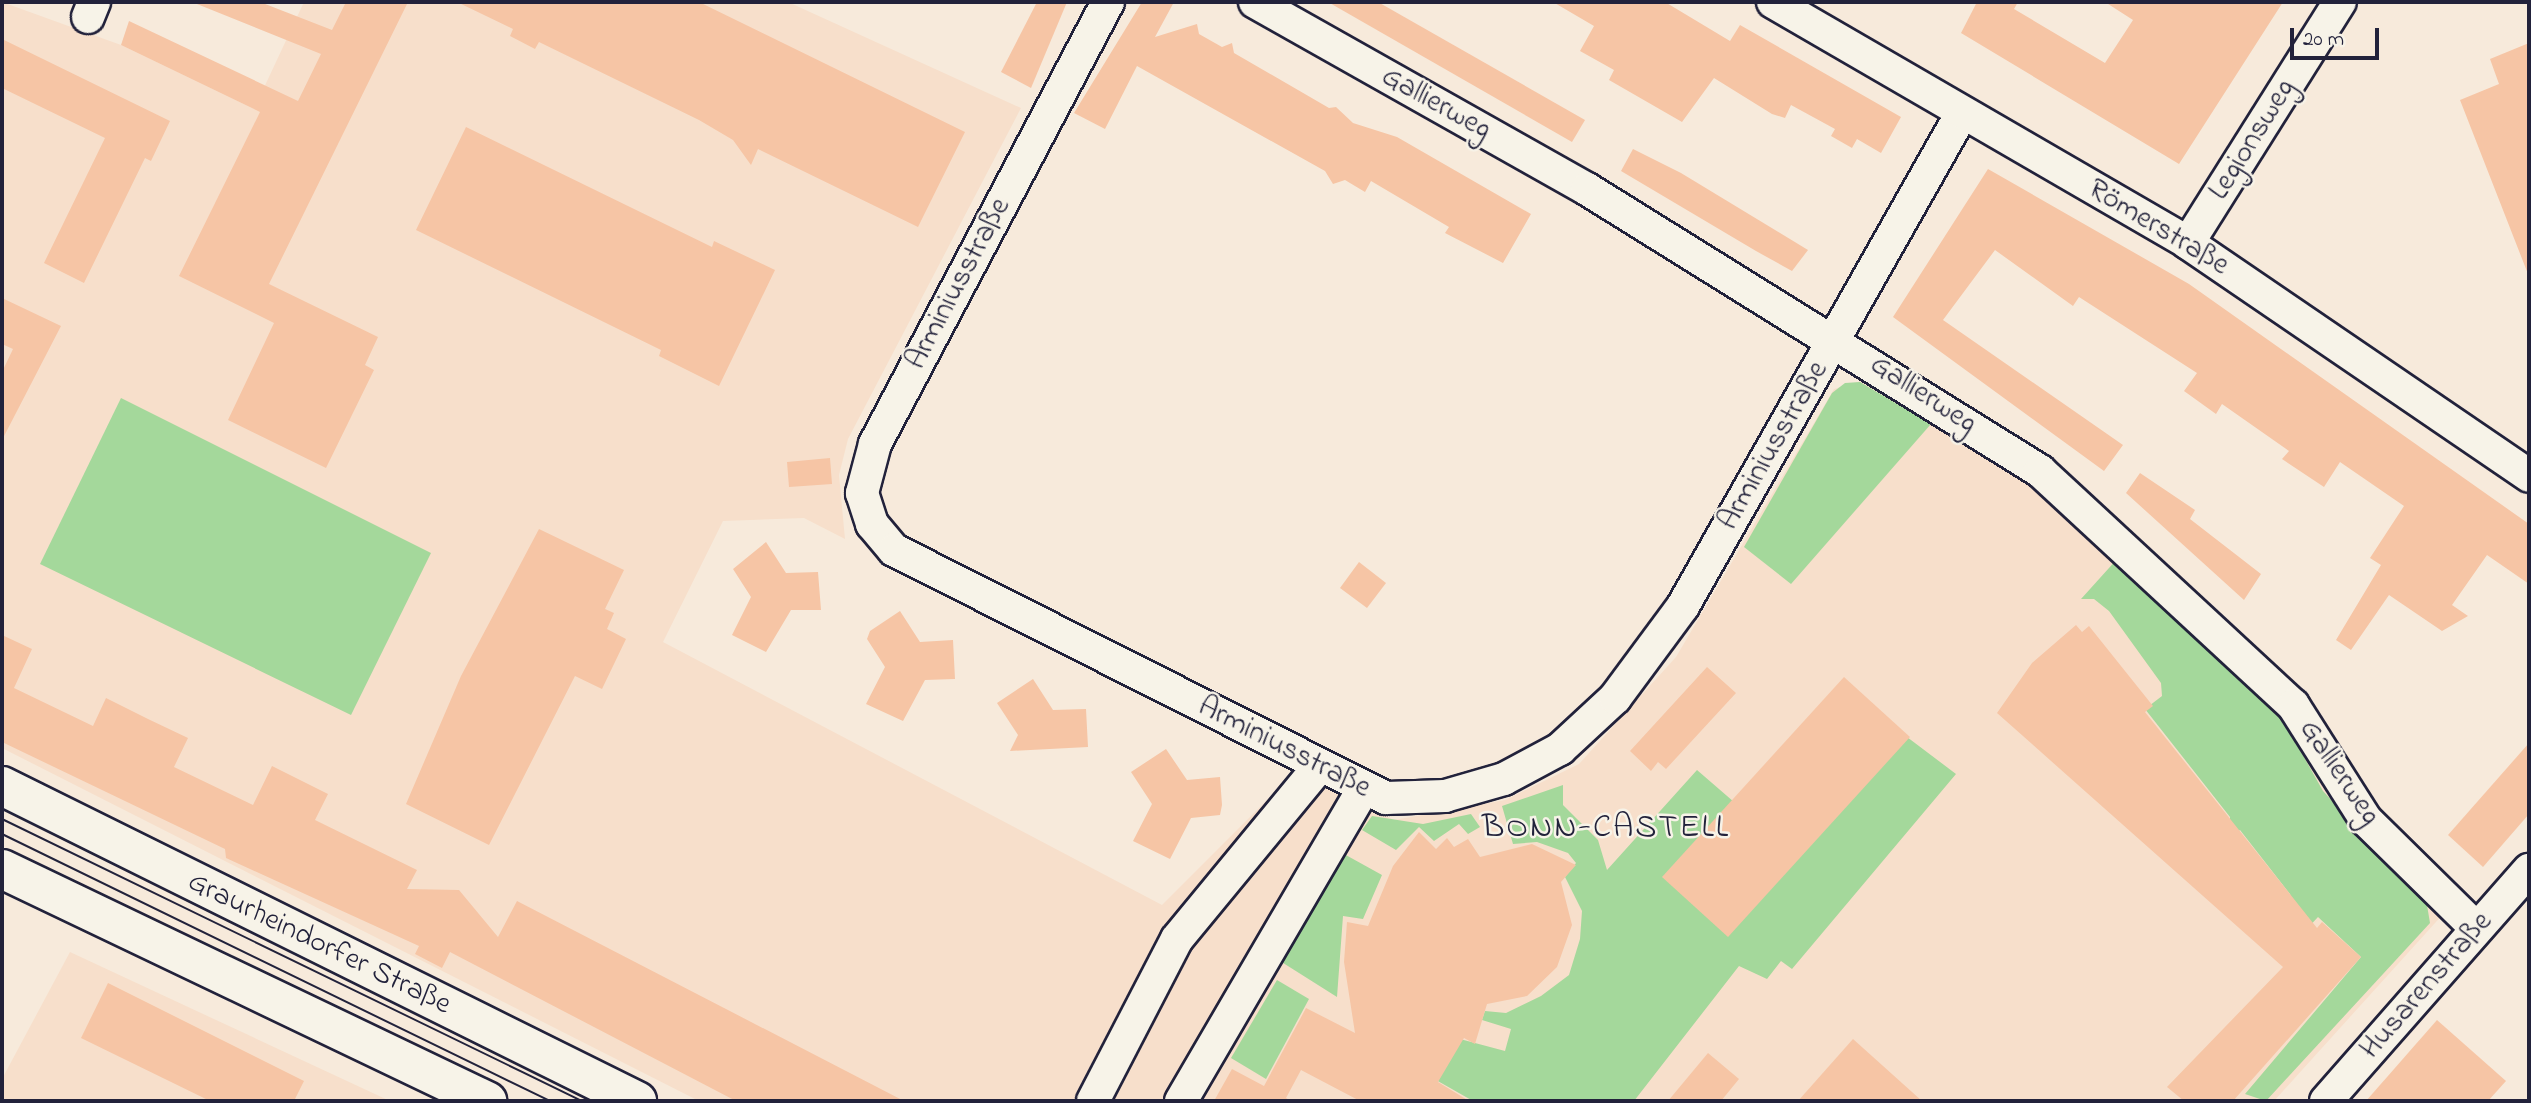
<!DOCTYPE html>
<html>
<head>
<meta charset="utf-8">
<style>
  body { margin:0 }
  #map { position:relative; width:2531px; height:1103px; overflow:hidden; background:#f7eadb; font-family:"Indie Flower",sans-serif }
  div>[style] { position:absolute }
  [style*='--x'] { left:calc(var(--x)*1px); top:calc(var(--y)*1px); width:calc(var(--w)*1px); rotate:calc(var(--a)*1deg) }
  .built>* { inset:0; background:#f7dfcb }
  .green>* { inset:0; background:#a4d89b }
  .building>* { inset:0; background:#f6c5a5 }
  .roads { filter:drop-shadow(2px 0 #22223b) drop-shadow(-2px 0 #22223b) drop-shadow(0 2px #22223b) drop-shadow(0 -2px #22223b) }
  .minor>* { height:32px; margin:-16px; padding:0 16px; transform-origin:16px; border-radius:16px; background:#f7f3e8 }
  .major>* { height:38px; margin:-19px; padding:0 19px; transform-origin:19px; border-radius:19px; background:#f7f3e8 }
  .tram>* { height:2px; margin:-1px; padding:0 1px; transform-origin:1px; border-radius:1px; background:#22223b }
  span { translate:-50% -50%; white-space:nowrap; text-align:center; line-height:1.15; -webkit-text-stroke:5px #f7f3e8; paint-order:stroke }
  .street-label { font-size:30px; color:#22223b }
  .quarter-label { font-size:33px; color:#22223b; letter-spacing:2px }
  .frame { position:absolute; inset:0; border:4px solid #22223b; pointer-events:none }
  .scale { position:absolute; left:2290px; top:28px; width:89px; height:32px; box-sizing:border-box; border:4px solid #22223b; border-top:0; padding-left:9px; font-size:21px; line-height:24px; white-space:nowrap; color:#22223b; -webkit-text-stroke:5px #f7f3e8; paint-order:stroke }
</style>
</head>
<body>
<div id="map">
  <div class="built">
    <div style="clip-path:polygon(2px 2px,121px 45px,254px 109px,304px 2px,788px 2px,1021px 108px,848px 439px,839px 475px,845px 539px,804px 518px,723px 521px,663px 642px,1162px 905px,1296px 771px,1394px 820px,1505px 800px,1579px 764px,1676px 657px,1834px 389px,1861px 381px,2036px 487px,2286px 715px,2445px 912px,2274px 1101px,699px 1101px,2px 748px)"></div>
    <div style="clip-path:polygon(70px 952px,390px 1101px,2px 1101px,2px 1079px)"></div>
  </div>
  <div class="green">
    <div style="clip-path:polygon(1860px 382px,1931px 424px,1791px 584px,1744px 547px,1832px 393px,1845px 383px)"></div>
    <div style="clip-path:polygon(121px 398px,431px 553px,351px 715px,40px 564px)"></div>
    <div style="clip-path:polygon(2118px 558px,2282px 718px,2323px 791px,2427px 905px,2430px 923px,2266px 1101px,2245px 1094px,2361px 957px,2318px 917px,2304px 932px,2290px 894px,2240px 830px,2230px 838px,2230px 817px,2145px 709px,2162px 696px,2161px 683px,2109px 611px,2094px 599px,2081px 599px)"></div>
    <div style="clip-path:polygon(1907px 737px,1956px 774px,1792px 969px,1781px 961px,1767px 979px,1739px 966px,1634px 1101px,1473px 1101px,1436px 1080px,1460px 1039px,1505px 1051px,1511px 1029px,1482px 1020px,1485px 1011px,1506px 1013px,1541px 996px,1569px 975px,1580px 939px,1582px 911px,1565px 877px,1576px 863px,1568px 853px,1537px 842px,1513px 844px,1502px 806px,1563px 785px,1563px 805px,1598px 840px,1607px 870px,1697px 770px,1734px 802px)"></div>
    <div style="clip-path:polygon(1471px 814px,1480px 827px,1468px 834px,1459px 824px,1434px 841px,1419px 827px,1396px 850px,1362px 830px,1372px 816px,1423px 824px)"></div>
    <div style="clip-path:polygon(1344px 854px,1382px 875px,1363px 919px,1343px 916px,1337px 997px,1280px 961px)"></div>
    <div style="clip-path:polygon(1277px 980px,1309px 999px,1266px 1079px,1231px 1058px)"></div>
  </div>
  <div class="building">
    <div style="clip-path:polygon(192px 2px,260px 2px,332px 30px,346px 2px,408px 2px,269px 284px,378px 337px,365px 365px,374px 370px,326px 468px,228px 420px,274px 323px,179px 276px,260px 112px,121px 45px,129px 21px,298px 101px,321px 54px)"></div>
    <div style="clip-path:polygon(457px 2px,699px 2px,965px 132px,918px 227px,758px 149px,751px 165px,733px 140px,699px 120px,539px 42px,535px 49px,510px 36px,513px 29px)"></div>
    <div style="clip-path:polygon(1037px 2px,1067px 2px,1031px 88px,1001px 72px)"></div>
    <div style="clip-path:polygon(1142px 2px,1174px 2px,1155px 37px,1197px 24px,1199px 34px,1222px 47px,1232px 43px,1234px 53px,1329px 108px,1336px 107px,1353px 123px,1397px 137px,1531px 214px,1503px 263px,1445px 233px,1449px 227px,1371px 181px,1365px 192px,1345px 180px,1333px 184px,1325px 171px,1137px 66px,1105px 129px,1074px 113px)"></div>
    <div style="clip-path:polygon(1328px 2px,1378px 2px,1585px 120px,1572px 142px)"></div>
    <div style="clip-path:polygon(1553px 2px,1665px 2px,1730px 41px,1740px 25px,1901px 117px,1881px 153px,1857px 139px,1852px 148px,1831px 136px,1835px 129px,1791px 105px,1785px 118px,1772px 114px,1714px 78px,1682px 122px,1609px 80px,1614px 70px,1580px 51px,1594px 26px)"></div>
    <div style="clip-path:polygon(1977px 2px,2018px 2px,2014px 9px,2105px 63px,2133px 20px,2105px 2px,2283px 2px,2179px 164px,1961px 33px)"></div>
    <div style="clip-path:polygon(2px 39px,170px 121px,151px 161px,145px 158px,84px 283px,44px 263px,105px 138px,2px 88px)"></div>
    <div style="clip-path:polygon(2529px 43px,2529px 274px,2528px 274px,2460px 100px,2499px 84px,2490px 59px)"></div>
    <div style="clip-path:polygon(466px 127px,712px 247px,714px 241px,775px 270px,719px 386px,659px 356px,661px 350px,416px 230px)"></div>
    <div style="clip-path:polygon(1633px 149px,1681px 173px,1808px 250px,1792px 271px,1756px 251px,1621px 171px)"></div>
    <div style="clip-path:polygon(1988px 169px,2189px 284px,2529px 524px,2529px 584px,2487px 555px,2452px 605px,2468px 616px,2442px 631px,2389px 595px,2351px 650px,2336px 640px,2381px 565px,2370px 558px,2404px 506px,2340px 462px,2324px 487px,2282px 459px,2289px 451px,2222px 404px,2216px 414px,2184px 391px,2197px 373px,2079px 297px,2073px 306px,1995px 250px,1943px 320px,2123px 445px,2104px 471px,1893px 317px)"></div>
    <div style="clip-path:polygon(2px 298px,61px 326px,2px 440px,2px 372px,13px 349px,2px 344px)"></div>
    <div style="clip-path:polygon(830px 458px,832px 484px,789px 487px,787px 462px)"></div>
    <div style="clip-path:polygon(2140px 473px,2195px 510px,2190px 519px,2261px 574px,2244px 600px,2126px 493px)"></div>
    <div style="clip-path:polygon(539px 529px,624px 570px,605px 609px,614px 613px,607px 629px,626px 639px,602px 689px,575px 676px,489px 845px,406px 804px,461px 676px)"></div>
    <div style="clip-path:polygon(766px 542px,786px 573px,818px 572px,821px 610px,791px 610px,766px 652px,732px 635px,751px 597px,733px 569px)"></div>
    <div style="clip-path:polygon(1359px 562px,1386px 583px,1367px 608px,1340px 588px)"></div>
    <div style="clip-path:polygon(900px 611px,920px 642px,953px 640px,955px 679px,925px 680px,903px 721px,866px 704px,885px 667px,867px 639px,870px 631px)"></div>
    <div style="clip-path:polygon(2076px 625px,2082px 632px,2089px 626px,2153px 706px,2145px 712px,2317px 928px,2322px 922px,2361px 957px,2233px 1101px,2184px 1101px,2167px 1087px,2283px 967px,1997px 713px,2032px 663px)"></div>
    <div style="clip-path:polygon(2px 635px,32px 649px,14px 688px,93px 726px,106px 698px,148px 719px,188px 738px,174px 767px,253px 805px,272px 766px,328px 794px,315px 820px,417px 870px,407px 889px,459px 890px,498px 937px,517px 901px,904px 1101px,736px 1101px,450px 952px,442px 968px,415px 954px,419px 946px,226px 858px,225px 849px,2px 742px)"></div>
    <div style="clip-path:polygon(1707px 667px,1736px 693px,1666px 769px,1658px 762px,1651px 771px,1630px 751px)"></div>
    <div style="clip-path:polygon(1844px 677px,1910px 737px,1728px 937px,1662px 877px)"></div>
    <div style="clip-path:polygon(1033px 679px,1053px 710px,1086px 709px,1088px 747px,1010px 751px,1018px 735px,997px 703px)"></div>
    <div style="clip-path:polygon(2529px 743px,2529px 814px,2483px 867px,2448px 835px)"></div>
    <div style="clip-path:polygon(1166px 749px,1187px 780px,1220px 777px,1222px 805px,1220px 815px,1191px 818px,1170px 859px,1133px 841px,1152px 804px,1131px 772px)"></div>
    <div style="clip-path:polygon(1419px 832px,1436px 849px,1447px 838px,1454px 847px,1468px 839px,1480px 857px,1532px 844px,1576px 865px,1561px 882px,1572px 925px,1557px 967px,1527px 996px,1487px 1004px,1475px 1044px,1464px 1038px,1438px 1082px,1469px 1101px,1360px 1101px,1301px 1070px,1286px 1098px,1291px 1101px,1214px 1101px,1232px 1069px,1264px 1086px,1306px 1008px,1355px 1033px,1344px 962px,1347px 922px,1368px 926px,1393px 866px)"></div>
    <div style="clip-path:polygon(108px 983px,304px 1081px,294px 1101px,210px 1101px,81px 1038px)"></div>
    <div style="clip-path:polygon(2437px 1020px,2506px 1081px,2488px 1101px,2366px 1101px)"></div>
    <div style="clip-path:polygon(1853px 1039px,1922px 1101px,1798px 1101px)"></div>
    <div style="clip-path:polygon(1708px 1053px,1739px 1079px,1721px 1101px,1668px 1101px)"></div>
  </div>
  <div class="roads">
    <div class="minor">
      <div style="--x:1108;--y:2;--w:500;--a:117.8"></div>
      <div style="--x:875;--y:444;--w:51;--a:104.9"></div>
      <div style="--x:862;--y:493;--w:33;--a:72"></div>
      <div style="--x:872;--y:524;--w:34;--a:50"></div>
      <div style="--x:894;--y:550;--w:551;--a:26.75"></div>
      <div style="--x:1386;--y:798;--w:59;--a:-1.9"></div>
      <div style="--x:1445;--y:796;--w:61;--a:-16.1"></div>
      <div style="--x:1504;--y:779;--w:64;--a:-28.2"></div>
      <div style="--x:1560;--y:749;--w:75;--a:-42.8"></div>
      <div style="--x:1615;--y:698;--w:114;--a:-53.5"></div>
      <div style="--x:1683;--y:606;--w:566;--a:-60.49"></div>
      <div style="--x:1255;--y:2;--w:381;--a:29.4"></div>
      <div style="--x:1587;--y:189;--w:534;--a:31.9"></div>
      <div style="--x:2040;--y:471;--w:345;--a:42.8"></div>
      <div style="--x:2293;--y:705;--w:136;--a:57.6"></div>
      <div style="--x:2366;--y:820;--w:154;--a:44.5"></div>
      <div style="--x:1773;--y:2;--w:480;--a:30.1"></div>
      <div style="--x:2188;--y:243;--w:413;--a:34.3"></div>
      <div style="--x:88;--y:17;--w:16;--a:-68"></div>
      <div style="--x:2188;--y:243;--w:285;--a:-57.8"></div>
      <div style="--x:1093;--y:1101;--w:182;--a:-62.6"></div>
      <div style="--x:1177;--y:939;--w:223;--a:-50.5"></div>
      <div style="--x:1181;--y:1101;--w:360;--a:-59.7"></div>
      <div style="--x:2326;--y:1101;--w:308;--a:-48.7"></div>
    </div>
    <div class="major">
      <div style="--x:2;--y:786;--w:709;--a:26.38"></div>
      <div style="--x:2;--y:869;--w:538;--a:25.56"></div>
    </div>
  </div>
  <div class="tram">
    <div style="--x:2;--y:819;--w:645;--a:25.93"></div>
    <div style="--x:2;--y:834;--w:610;--a:25.98"></div>
  </div>
  <div class="street-label">
    <span style="left:1436px;top:104px;rotate:29deg">Gallierweg</span>
    <span style="left:2253px;top:140px;rotate:-58deg">Legionsweg</span>
    <span style="left:2158px;top:228px;rotate:31deg">Römerstraße</span>
    <span style="left:959px;top:284px;rotate:-62deg">Arminiusstraße</span>
    <span style="left:1923px;top:395px;rotate:33deg">Gallierweg</span>
    <span style="left:1774px;top:446px;rotate:-60deg">Arminiusstraße</span>
    <span style="left:1284px;top:748px;rotate:27deg">Arminiusstraße</span>
    <span style="left:2339px;top:773px;rotate:56deg">Gallierweg</span>
    <span style="left:319px;top:944px;rotate:26deg">Graurheindorfer Straße</span>
    <span style="left:2427px;top:986px;rotate:-49deg">Husarenstraße</span>
  </div>
  <div class="quarter-label">
    <span style="left:1606px;top:829px">BONN-CASTELL</span>
  </div>
  <div class="frame"></div>
  <div class="scale">20 m</div>
</div>
</body>
</html>
